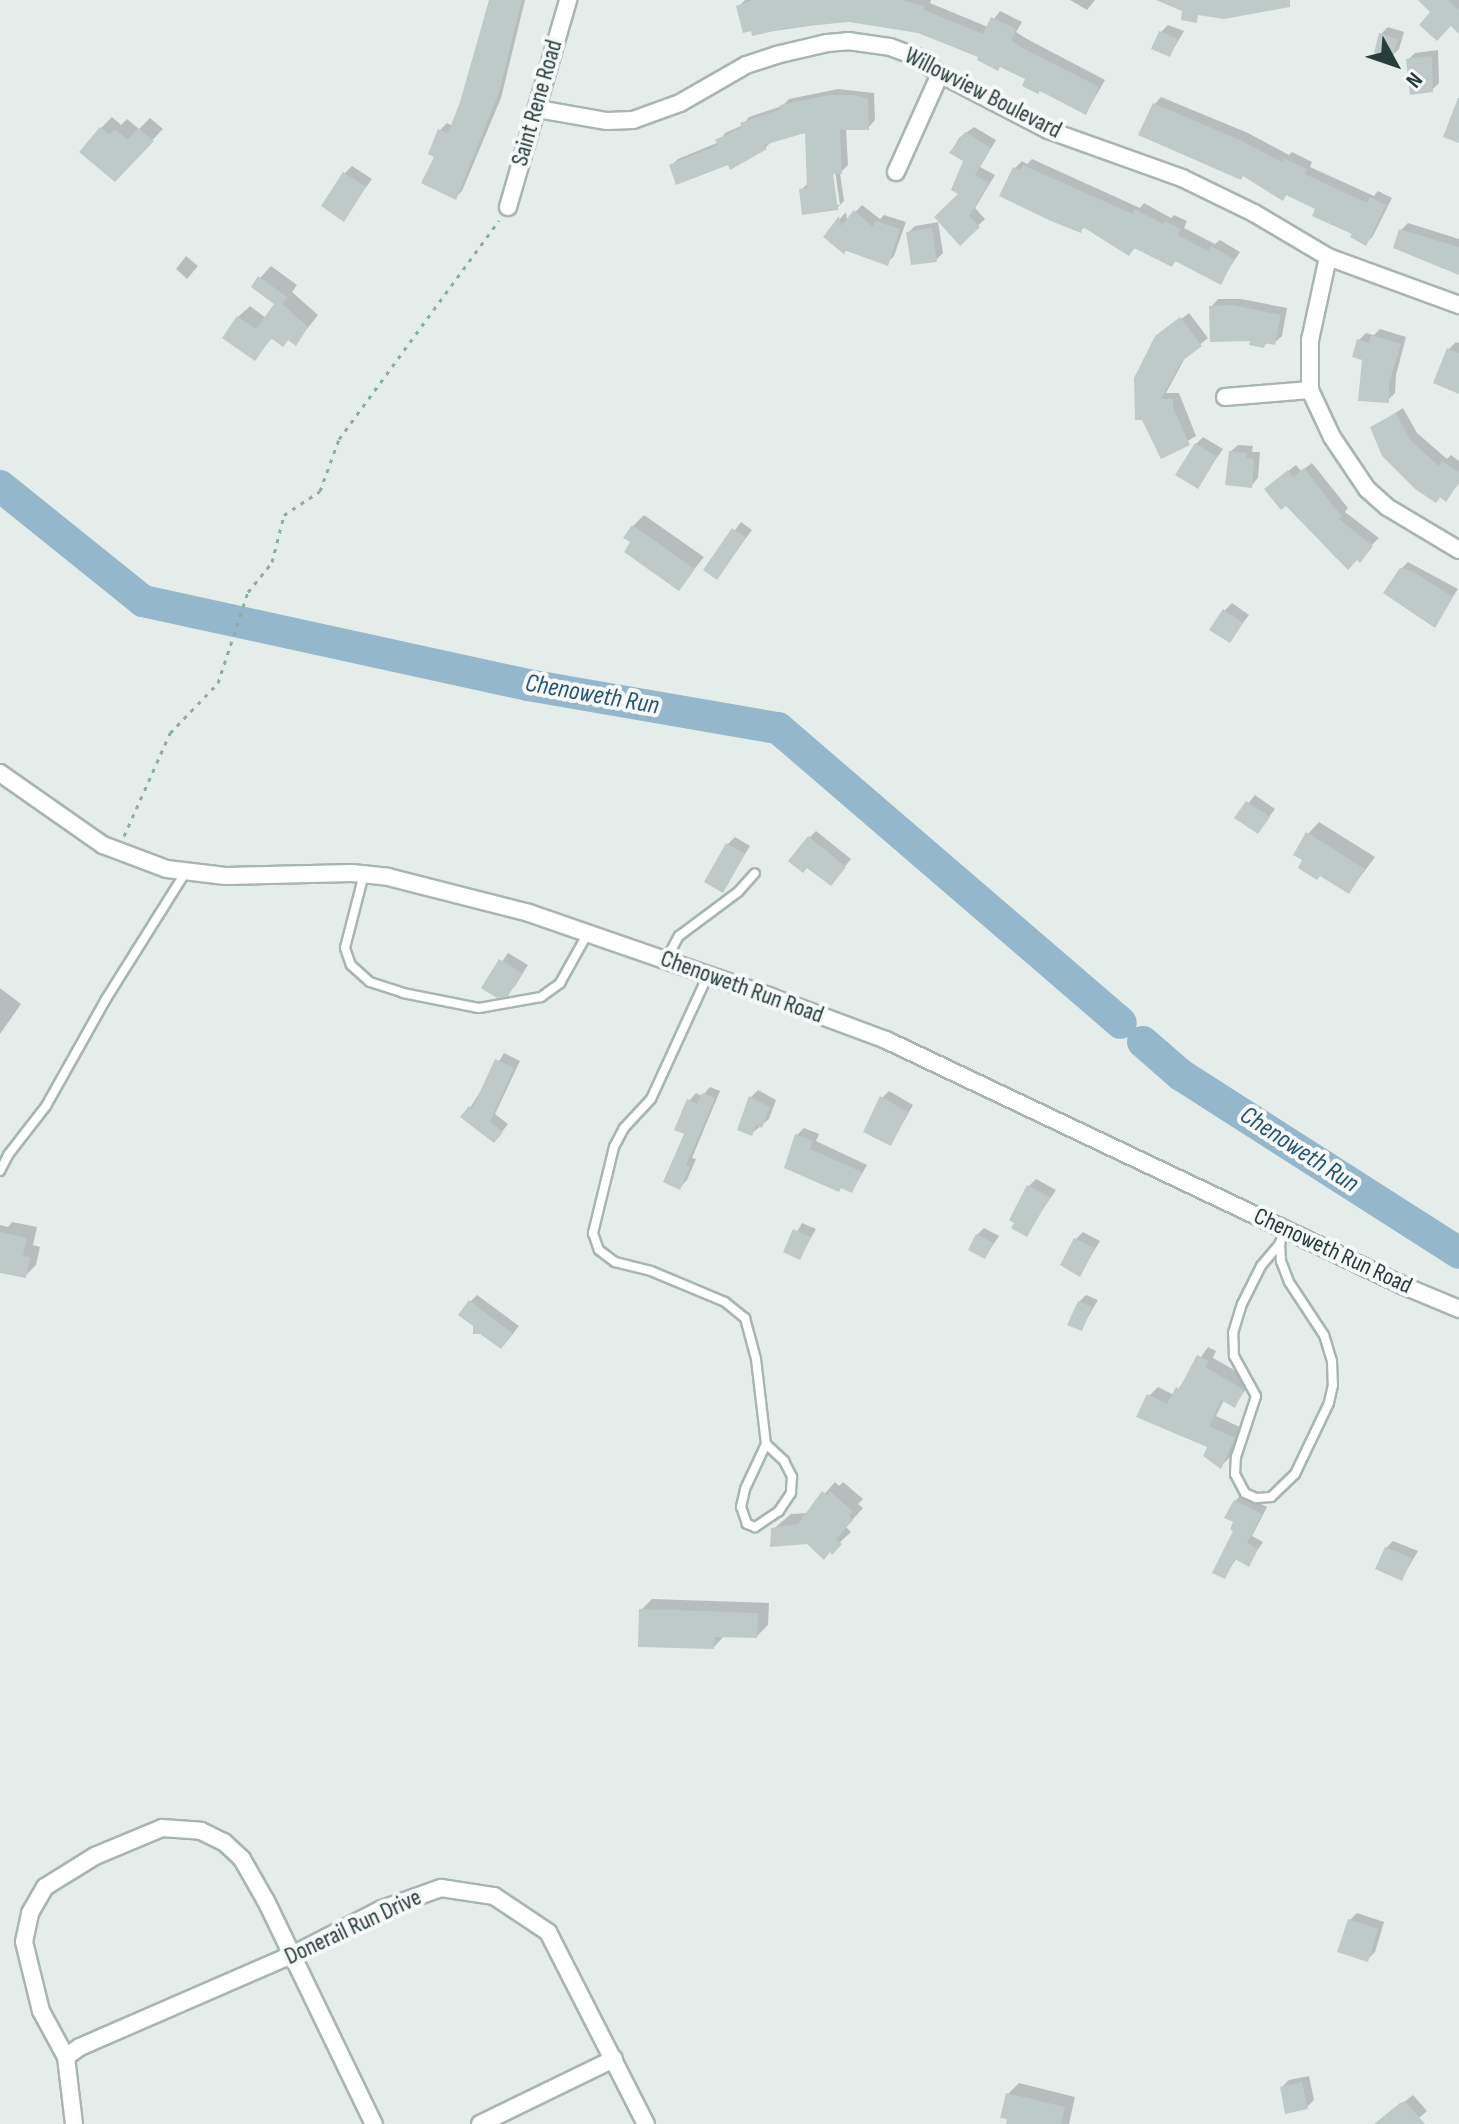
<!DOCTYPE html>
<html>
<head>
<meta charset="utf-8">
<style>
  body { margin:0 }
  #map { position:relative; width:1459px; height:2124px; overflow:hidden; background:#e5edeb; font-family:"Sofia Sans Condensed",sans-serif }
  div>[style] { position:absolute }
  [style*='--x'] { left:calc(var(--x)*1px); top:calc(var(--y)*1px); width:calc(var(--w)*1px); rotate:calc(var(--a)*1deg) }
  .shadow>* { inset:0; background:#0003 }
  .river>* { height:32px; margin:-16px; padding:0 16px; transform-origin:16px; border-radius:16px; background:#94b7cb }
  .building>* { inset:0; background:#becac8 }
  .path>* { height:3px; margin-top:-1.5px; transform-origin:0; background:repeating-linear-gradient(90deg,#8aada9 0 4px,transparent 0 10px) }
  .roads { filter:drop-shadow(2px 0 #a8b5b3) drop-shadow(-2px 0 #a8b5b3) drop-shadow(0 2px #a8b5b3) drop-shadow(0 -2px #a8b5b3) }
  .lane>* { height:8px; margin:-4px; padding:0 4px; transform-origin:4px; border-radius:4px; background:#fff }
  .street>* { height:16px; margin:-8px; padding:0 8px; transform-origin:8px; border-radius:8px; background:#fff }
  span { translate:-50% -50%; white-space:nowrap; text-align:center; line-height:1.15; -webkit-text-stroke:8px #f6f9f8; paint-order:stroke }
  .street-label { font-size:24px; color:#263d3b }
  .water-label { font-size:26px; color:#275672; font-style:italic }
  .north { position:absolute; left:1355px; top:24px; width:80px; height:80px; -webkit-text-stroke:6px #f6f9f8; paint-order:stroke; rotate:130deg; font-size:22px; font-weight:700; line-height:32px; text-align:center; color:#263d3b }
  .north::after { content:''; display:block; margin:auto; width:28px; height:36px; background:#263d3b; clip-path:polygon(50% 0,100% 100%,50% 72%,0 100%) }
</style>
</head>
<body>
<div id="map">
  <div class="shadow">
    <div style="clip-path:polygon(491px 0,525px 0,501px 98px,462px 191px,455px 198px,437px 156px,440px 130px,447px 123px,453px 126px,474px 68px)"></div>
    <div style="clip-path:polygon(745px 0,931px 0,930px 3px,988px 27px,1000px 11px,1022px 22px,1016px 32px,1027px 39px,1105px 80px,1086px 113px,1028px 78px,918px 31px,849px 20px,754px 34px,738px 7px)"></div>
    <div style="clip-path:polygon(1070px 0,1095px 0,1087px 10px)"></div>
    <div style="clip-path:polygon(1431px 0,1459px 0,1459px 15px,1433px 12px)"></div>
    <div style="clip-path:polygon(1168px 25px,1184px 31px,1170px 55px,1161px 32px)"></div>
    <div style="clip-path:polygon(1388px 27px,1404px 32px,1399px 49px,1392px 56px,1381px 34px)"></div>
    <div style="clip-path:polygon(1438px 50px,1439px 83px,1432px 90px,1408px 60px,1415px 53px)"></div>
    <div style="clip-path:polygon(evenodd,838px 89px,874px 93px,875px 120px,868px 128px,846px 128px,848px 165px,840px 173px,844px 201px,837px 208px,801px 190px,809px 182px,807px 130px,772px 141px,765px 148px,729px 163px,671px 166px,678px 159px,719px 142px,725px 133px,743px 125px,749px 117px,782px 106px,789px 99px,838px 89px,834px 164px,840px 205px,836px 205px,830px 165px,834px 164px)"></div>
    <div style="clip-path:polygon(1161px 97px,1248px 133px,1289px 155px,1292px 152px,1312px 162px,1310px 167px,1374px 196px,1378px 191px,1392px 198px,1373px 236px,1366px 243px,1318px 208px,1287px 194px,1283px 198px,1154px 105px)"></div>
    <div style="clip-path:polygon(112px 117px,121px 125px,127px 119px,139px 129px,150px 118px,163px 129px,115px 179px,101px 128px)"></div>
    <div style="clip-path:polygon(974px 127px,996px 140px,980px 167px,995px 175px,975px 208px,985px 219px,960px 243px,965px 160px,951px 152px,959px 138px)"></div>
    <div style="clip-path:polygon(1032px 159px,1140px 208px,1144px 203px,1171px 218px,1174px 215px,1187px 221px,1184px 228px,1215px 244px,1220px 240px,1240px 252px,1220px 282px,1177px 260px,1172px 265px,1136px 247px,1129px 254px,1085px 226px,1081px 230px,1015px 168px,1022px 161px,1027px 164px)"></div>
    <div style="clip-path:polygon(352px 166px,372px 179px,343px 219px,345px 173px)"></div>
    <div style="clip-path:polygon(862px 205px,880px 219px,884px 215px,906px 222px,894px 256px,887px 263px,848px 249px,845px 252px,825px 236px,846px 212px,847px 221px)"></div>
    <div style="clip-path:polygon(938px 222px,943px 253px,936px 260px,908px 233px,915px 226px)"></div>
    <div style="clip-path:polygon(1408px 223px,1459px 239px,1459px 273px,1401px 230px)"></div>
    <div style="clip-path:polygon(186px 256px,198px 266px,187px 279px,176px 269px)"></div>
    <div style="clip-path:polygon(271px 266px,297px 285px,292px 292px,318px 315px,296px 343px,289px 338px,273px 337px,255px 358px,238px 317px,250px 306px,266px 318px,276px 303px,260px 278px)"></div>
    <div style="clip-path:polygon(1218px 299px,1241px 299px,1287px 308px,1282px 336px,1274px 343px,1268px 342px,1264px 346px,1211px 307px)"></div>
    <div style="clip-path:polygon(1189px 313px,1208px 338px,1186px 356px,1166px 393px,1179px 393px,1196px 436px,1162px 456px,1160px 335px)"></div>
    <div style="clip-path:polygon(1380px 329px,1406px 337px,1396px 375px,1395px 393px,1388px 400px,1364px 358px,1359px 340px,1366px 333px,1374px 335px)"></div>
    <div style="clip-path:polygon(1456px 342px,1459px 343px,1459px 393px,1449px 349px)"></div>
    <div style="clip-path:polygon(1403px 408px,1417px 433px,1447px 459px,1451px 455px,1459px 461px,1459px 483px,1446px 499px,1373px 427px)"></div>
    <div style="clip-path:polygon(1203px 437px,1223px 449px,1197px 486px,1196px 444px)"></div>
    <div style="clip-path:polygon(1238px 445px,1253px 446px,1252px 452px,1260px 452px,1258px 478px,1251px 486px,1230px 452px)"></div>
    <div style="clip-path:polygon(1312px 463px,1348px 508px,1345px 512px,1379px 538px,1350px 566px,1336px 558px,1286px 503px,1274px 482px,1296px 465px,1301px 471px)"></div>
    <div style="clip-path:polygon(644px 515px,704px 557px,679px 588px,633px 542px,633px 526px)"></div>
    <div style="clip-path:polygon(741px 522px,752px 530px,717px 577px,706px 570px)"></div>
    <div style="clip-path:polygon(1408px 562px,1458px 589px,1434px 626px,1401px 569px)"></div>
    <div style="clip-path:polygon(1232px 603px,1249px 615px,1229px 641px,1225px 610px)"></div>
    <div style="clip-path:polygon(1255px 795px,1275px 809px,1258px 832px,1237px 817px)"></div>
    <div style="clip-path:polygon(1319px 822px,1375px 857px,1349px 892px,1305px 860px,1308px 834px)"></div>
    <div style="clip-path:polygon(816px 831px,851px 859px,837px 876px,808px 865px,809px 838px)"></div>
    <div style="clip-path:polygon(735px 837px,750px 846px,723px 890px,728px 844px)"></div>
    <div style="clip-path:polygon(508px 953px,528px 965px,515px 986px,507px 994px,484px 988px)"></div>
    <div style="clip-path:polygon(0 988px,21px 1004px,0 1034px)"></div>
    <div style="clip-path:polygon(504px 1053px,520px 1061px,495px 1114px,508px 1124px,501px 1133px,470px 1108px)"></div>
    <div style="clip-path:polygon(710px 1087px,720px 1091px,692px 1158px,696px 1159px,687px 1180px,680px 1187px,689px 1101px,696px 1093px,702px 1096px)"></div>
    <div style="clip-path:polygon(758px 1090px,776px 1100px,769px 1119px,751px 1134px,751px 1097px)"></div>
    <div style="clip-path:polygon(889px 1091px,913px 1105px,891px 1144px,882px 1098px)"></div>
    <div style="clip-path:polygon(804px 1128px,819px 1134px,816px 1141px,867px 1165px,852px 1191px,842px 1186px,797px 1135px)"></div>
    <div style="clip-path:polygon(1036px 1179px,1056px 1190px,1026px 1234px,1029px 1186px)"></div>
    <div style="clip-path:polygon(12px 1222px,37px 1227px,33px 1245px,40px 1247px,36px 1265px,25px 1276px,0 1271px,0 1225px,8px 1227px)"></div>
    <div style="clip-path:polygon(802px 1223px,816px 1229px,800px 1257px,786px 1251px)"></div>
    <div style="clip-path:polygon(984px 1228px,999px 1236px,985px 1257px,977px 1235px)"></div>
    <div style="clip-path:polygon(1083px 1232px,1100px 1241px,1080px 1274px,1076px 1239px)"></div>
    <div style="clip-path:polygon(477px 1295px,519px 1326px,508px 1340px,481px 1332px,470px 1302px)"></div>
    <div style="clip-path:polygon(1086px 1295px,1098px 1300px,1081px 1329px,1079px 1302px)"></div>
    <div style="clip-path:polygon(1208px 1347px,1216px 1351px,1213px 1358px,1252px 1380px,1235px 1405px,1224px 1400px,1216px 1416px,1242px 1428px,1230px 1457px,1221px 1466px,1211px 1462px,1210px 1446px,1149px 1396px,1158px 1387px,1174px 1395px)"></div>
    <div style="clip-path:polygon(835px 1482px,839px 1486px,843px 1482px,863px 1499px,858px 1504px,863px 1508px,846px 1527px,851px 1532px,824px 1557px,807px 1542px,771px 1531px,791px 1514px,808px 1513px)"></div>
    <div style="clip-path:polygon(1242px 1494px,1267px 1507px,1252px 1536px,1263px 1542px,1248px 1564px,1237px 1558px,1224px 1577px,1236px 1530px,1235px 1501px)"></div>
    <div style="clip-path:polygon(1393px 1541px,1418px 1551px,1402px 1578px,1386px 1548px)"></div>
    <div style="clip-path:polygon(652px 1599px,769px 1603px,768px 1625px,757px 1636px,725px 1635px,714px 1647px,641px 1610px)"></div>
    <div style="clip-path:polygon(1357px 1913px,1384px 1922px,1375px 1952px,1368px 1959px,1350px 1920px)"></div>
    <div style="clip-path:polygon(1309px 2076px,1314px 2100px,1307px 2107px,1282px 2087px,1289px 2080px)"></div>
    <div style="clip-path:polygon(1019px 2083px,1075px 2097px,1069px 2124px,1008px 2124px,1008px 2094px)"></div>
    <div style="clip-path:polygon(1413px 2095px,1427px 2111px,1412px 2124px,1377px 2124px)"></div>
  </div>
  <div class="river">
    <div style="--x:0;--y:486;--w:184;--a:38.8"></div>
    <div style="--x:143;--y:601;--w:394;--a:12.3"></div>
    <div style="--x:528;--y:685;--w:254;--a:9.8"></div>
    <div style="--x:778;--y:728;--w:452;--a:40.7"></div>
    <div style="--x:1143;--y:1042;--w:50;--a:41"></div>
    <div style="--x:1181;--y:1075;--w:330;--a:32.6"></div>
  </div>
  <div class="building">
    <div style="clip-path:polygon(489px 0,522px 0,499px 93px,456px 200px,421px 183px,434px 157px,428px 154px,438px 129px,448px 133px,460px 102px)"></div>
    <div style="clip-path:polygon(753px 0,901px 0,925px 6px,924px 10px,983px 34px,991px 17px,1016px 29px,1011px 40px,1019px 46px,1099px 87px,1086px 115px,1040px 91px,1038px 94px,1022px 86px,1025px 79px,1000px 67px,998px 71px,977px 60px,978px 57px,918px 33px,849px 22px,786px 28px,752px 36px,751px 31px,743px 33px,736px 6px)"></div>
    <div style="clip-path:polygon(1156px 0,1290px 0,1290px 7px,1224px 19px,1198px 15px,1197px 23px,1181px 20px,1182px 11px)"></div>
    <div style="clip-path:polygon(1418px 0,1448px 0,1459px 10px,1459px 34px,1451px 26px,1437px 41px,1419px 25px,1430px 12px)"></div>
    <div style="clip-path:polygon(1159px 31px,1178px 39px,1170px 57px,1151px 49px)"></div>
    <div style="clip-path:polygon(1379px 33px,1398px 39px,1392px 58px,1374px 53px)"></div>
    <div style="clip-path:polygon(1432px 56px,1433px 92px,1410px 95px,1406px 59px)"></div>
    <div style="clip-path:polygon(830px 95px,854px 95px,868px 99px,869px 130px,840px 130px,842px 174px,833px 174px,838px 210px,802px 215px,799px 189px,807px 188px,805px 133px,764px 145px,767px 149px,730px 170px,728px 165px,676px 185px,669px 165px,718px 145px,715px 140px,742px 127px,740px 123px,781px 109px,780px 105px)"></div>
    <div style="clip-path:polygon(1458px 98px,1459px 98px,1459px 143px,1443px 137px)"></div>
    <div style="clip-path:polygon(1153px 103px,1240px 140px,1282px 162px,1283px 158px,1307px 169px,1305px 174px,1367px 203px,1370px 197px,1386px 205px,1366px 246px,1350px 237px,1352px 234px,1312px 216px,1315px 209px,1286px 195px,1283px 201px,1243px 176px,1241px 180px,1138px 135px)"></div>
    <div style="clip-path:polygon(100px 127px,109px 135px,115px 129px,128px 140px,138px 128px,154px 141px,115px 182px,79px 152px)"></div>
    <div style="clip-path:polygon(965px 132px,991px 148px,975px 175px,989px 183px,969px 216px,980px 227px,960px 246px,934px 217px,958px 194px,951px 190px,963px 161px,949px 153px)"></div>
    <div style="clip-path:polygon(1023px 165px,1133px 214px,1135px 209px,1163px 224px,1165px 221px,1181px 229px,1178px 235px,1208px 251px,1211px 246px,1234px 259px,1221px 285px,1175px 261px,1172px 267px,1134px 248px,1129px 256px,1083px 227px,1081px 233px,1051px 221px,999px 196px,1013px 167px,1020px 170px)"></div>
    <div style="clip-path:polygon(343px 172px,366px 187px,344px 222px,321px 206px)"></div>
    <div style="clip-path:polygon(854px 210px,873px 227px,875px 221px,900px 229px,888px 266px,844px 250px,845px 255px,823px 237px,839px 216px,841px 226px)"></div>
    <div style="clip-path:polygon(932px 228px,937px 262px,911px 265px,906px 232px)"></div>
    <div style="clip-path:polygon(1399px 229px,1459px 247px,1459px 275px,1393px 248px)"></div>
    <div style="clip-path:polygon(258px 276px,287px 297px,282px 304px,308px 327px,296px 346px,288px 340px,283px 347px,271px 338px,255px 361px,222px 338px,237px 316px,256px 329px,274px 304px,251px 287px)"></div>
    <div style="clip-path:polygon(1233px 305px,1281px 315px,1275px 345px,1265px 343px,1264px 348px,1249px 345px,1250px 341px,1210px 342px,1209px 306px)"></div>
    <div style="clip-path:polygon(1180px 317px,1202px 346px,1181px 362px,1161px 399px,1173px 399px,1173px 408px,1190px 445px,1161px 459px,1142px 420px,1135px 420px,1134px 378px,1155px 336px)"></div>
    <div style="clip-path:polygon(1371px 335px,1401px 344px,1389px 383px,1389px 403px,1358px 401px,1362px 360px,1352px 357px,1357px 339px,1369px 343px)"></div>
    <div style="clip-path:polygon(1447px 348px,1459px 353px,1459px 394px,1433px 383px)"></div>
    <div style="clip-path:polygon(1396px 413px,1410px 440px,1439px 466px,1442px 461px,1459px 472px,1459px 482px,1446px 502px,1440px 497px,1436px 503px,1415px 489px,1382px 456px,1370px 427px)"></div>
    <div style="clip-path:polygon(1195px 443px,1217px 457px,1198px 489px,1175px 475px)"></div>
    <div style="clip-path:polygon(1229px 451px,1247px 453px,1246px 458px,1254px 459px,1252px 488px,1225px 485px)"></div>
    <div style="clip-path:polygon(1304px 468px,1342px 517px,1339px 519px,1373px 546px,1360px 563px,1357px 560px,1348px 570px,1286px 506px,1281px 510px,1264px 489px,1288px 470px,1293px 477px)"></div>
    <div style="clip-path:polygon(632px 525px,695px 569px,679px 591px,624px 552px,630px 542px,623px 538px)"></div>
    <div style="clip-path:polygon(732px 528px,746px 538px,717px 580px,703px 570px)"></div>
    <div style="clip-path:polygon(1400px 568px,1412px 571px,1453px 597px,1435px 628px,1383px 593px)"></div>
    <div style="clip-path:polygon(1223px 609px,1243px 623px,1230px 643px,1209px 630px)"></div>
    <div style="clip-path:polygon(1246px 801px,1270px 817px,1258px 834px,1234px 818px)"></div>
    <div style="clip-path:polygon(1306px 832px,1365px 869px,1349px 894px,1320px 876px,1317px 880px,1298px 868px,1302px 860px,1293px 855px)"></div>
    <div style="clip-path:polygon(808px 836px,846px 867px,831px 886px,807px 868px,803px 873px,788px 861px)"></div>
    <div style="clip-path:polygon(726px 843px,745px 854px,723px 893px,704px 882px)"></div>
    <div style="clip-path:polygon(499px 959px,522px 973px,508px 996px,497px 998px,481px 988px)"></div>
    <div style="clip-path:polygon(495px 1059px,514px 1068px,490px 1122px,503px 1132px,494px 1143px,460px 1117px,469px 1106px,472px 1109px)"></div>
    <div style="clip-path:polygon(702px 1093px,715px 1098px,686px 1165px,690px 1167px,680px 1190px,663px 1182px,684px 1134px,674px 1130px,687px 1099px,697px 1104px)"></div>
    <div style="clip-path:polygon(749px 1096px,770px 1107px,762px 1128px,756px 1125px,752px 1136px,737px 1130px)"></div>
    <div style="clip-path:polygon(880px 1096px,908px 1112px,891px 1146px,863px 1132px)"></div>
    <div style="clip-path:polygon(795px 1134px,813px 1141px,810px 1149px,862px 1172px,852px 1193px,841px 1188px,839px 1192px,784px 1168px)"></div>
    <div style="clip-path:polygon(1027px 1185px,1050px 1197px,1027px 1237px,1011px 1228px,1014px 1223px,1009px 1220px)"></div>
    <div style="clip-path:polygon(793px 1229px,811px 1237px,800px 1260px,783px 1252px)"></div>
    <div style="clip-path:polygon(0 1232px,27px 1238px,23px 1256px,30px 1257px,26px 1278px,0 1273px)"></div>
    <div style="clip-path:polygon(976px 1234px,993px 1243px,985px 1259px,968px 1250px)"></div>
    <div style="clip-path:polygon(1074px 1238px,1095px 1248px,1080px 1277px,1060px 1265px)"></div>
    <div style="clip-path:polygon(469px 1300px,513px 1334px,501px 1349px,480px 1334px,473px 1334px,473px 1326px,458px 1315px)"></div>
    <div style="clip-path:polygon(1078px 1301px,1092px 1307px,1082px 1331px,1067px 1325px)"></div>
    <div style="clip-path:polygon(1197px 1355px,1209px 1361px,1205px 1367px,1244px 1390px,1235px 1408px,1221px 1400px,1209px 1426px,1235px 1438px,1221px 1469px,1203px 1456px,1207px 1447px,1136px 1417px,1147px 1394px,1167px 1404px,1176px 1387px,1179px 1389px)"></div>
    <div style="clip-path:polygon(822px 1491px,827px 1495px,830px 1491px,853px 1512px,849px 1516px,853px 1520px,836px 1539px,842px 1544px,832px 1555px,830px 1552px,824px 1560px,807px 1544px,770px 1547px,771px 1528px,798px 1524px)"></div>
    <div style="clip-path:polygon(1234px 1500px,1262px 1514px,1247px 1543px,1258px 1549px,1249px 1567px,1235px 1559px,1225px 1579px,1212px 1573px,1233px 1531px,1230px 1529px,1233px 1522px,1224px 1518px)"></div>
    <div style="clip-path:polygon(1385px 1547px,1412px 1558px,1402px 1581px,1375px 1569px)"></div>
    <div style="clip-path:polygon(639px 1609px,758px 1613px,757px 1638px,715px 1637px,714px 1649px,638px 1647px)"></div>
    <div style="clip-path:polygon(1348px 1919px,1378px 1929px,1368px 1962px,1337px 1952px)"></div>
    <div style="clip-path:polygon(1302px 2082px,1308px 2109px,1285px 2114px,1280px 2087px)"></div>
    <div style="clip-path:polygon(1006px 2093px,1065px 2107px,1061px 2124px,1006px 2124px,1007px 2119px,1000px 2118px)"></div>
    <div style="clip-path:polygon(1405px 2101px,1425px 2124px,1374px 2124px,1400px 2103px)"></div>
  </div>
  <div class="path">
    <div style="--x:124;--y:836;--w:113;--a:-65.9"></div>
    <div style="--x:170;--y:733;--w:69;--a:-46.2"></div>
    <div style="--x:218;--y:683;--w:96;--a:-71.8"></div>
    <div style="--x:248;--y:592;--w:38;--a:-51"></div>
    <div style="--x:272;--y:562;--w:49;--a:-75.7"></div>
    <div style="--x:284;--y:515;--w:43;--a:-33.7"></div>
    <div style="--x:320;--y:491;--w:55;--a:-69.9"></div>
    <div style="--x:339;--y:439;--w:271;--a:-53.8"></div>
  </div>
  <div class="roads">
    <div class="lane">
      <div style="--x:364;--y:874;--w:76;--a:104.4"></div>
      <div style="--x:345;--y:948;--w:18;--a:71"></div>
      <div style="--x:351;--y:965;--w:25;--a:42"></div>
      <div style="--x:370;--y:982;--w:35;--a:18"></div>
      <div style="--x:403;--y:993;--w:77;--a:11.2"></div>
      <div style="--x:479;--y:1008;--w:63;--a:-10.1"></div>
      <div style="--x:541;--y:997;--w:24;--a:-36"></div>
      <div style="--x:560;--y:983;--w:57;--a:-60.8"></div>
      <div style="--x:666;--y:960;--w:27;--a:-62"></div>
      <div style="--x:679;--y:936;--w:74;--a:-36.7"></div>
      <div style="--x:738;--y:892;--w:25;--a:-48"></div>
      <div style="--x:708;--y:975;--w:136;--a:114.7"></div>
      <div style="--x:651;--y:1099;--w:40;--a:133"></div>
      <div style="--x:624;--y:1128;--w:21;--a:118"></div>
      <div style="--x:614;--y:1147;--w:89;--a:103.7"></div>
      <div style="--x:593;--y:1233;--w:18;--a:71"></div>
      <div style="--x:599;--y:1250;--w:20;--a:37"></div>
      <div style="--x:615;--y:1262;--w:37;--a:14"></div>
      <div style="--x:651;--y:1271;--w:80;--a:22.7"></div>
      <div style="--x:725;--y:1302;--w:26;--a:39"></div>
      <div style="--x:745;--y:1318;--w:42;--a:75"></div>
      <div style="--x:756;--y:1359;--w:86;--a:83.3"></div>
      <div style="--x:766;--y:1444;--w:25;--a:43"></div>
      <div style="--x:784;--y:1461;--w:18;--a:63"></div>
      <div style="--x:792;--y:1477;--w:16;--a:94"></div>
      <div style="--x:791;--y:1493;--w:22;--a:124"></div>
      <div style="--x:779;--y:1511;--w:29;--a:146"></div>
      <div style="--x:755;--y:1527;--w:9;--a:-159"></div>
      <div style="--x:747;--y:1524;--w:18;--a:-109"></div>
      <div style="--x:741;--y:1507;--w:18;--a:-77"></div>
      <div style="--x:745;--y:1489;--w:50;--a:-65"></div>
      <div style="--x:0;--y:1171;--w:18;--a:-63"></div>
      <div style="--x:8;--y:1155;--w:62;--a:-52.2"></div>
      <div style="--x:46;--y:1106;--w:123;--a:-60.7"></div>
      <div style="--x:106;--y:999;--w:149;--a:-57.9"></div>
      <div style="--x:1280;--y:1243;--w:18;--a:87"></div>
      <div style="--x:1281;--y:1261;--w:22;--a:69"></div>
      <div style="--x:1289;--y:1282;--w:64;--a:56.6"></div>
      <div style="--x:1324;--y:1335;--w:27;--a:73"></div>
      <div style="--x:1332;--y:1361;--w:24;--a:88"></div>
      <div style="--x:1333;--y:1385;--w:18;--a:103"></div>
      <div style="--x:1329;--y:1403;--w:79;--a:115.6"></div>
      <div style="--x:1295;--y:1474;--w:33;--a:136"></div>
      <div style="--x:1271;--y:1497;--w:15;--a:176"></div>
      <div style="--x:1256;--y:1498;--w:12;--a:-156"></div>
      <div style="--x:1245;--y:1493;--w:21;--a:-118"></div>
      <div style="--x:1235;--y:1474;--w:17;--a:-87"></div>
      <div style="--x:1236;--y:1457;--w:64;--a:-71.8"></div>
      <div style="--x:1256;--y:1396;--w:46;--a:-118.8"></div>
      <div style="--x:1234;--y:1356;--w:23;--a:-92"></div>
      <div style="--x:1233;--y:1333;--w:30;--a:-73"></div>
      <div style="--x:1242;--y:1304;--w:42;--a:-63.4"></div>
      <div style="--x:1261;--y:1266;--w:30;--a:-50"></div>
      <div style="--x:1280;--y:1243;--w:14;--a:-73"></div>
    </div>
    <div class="street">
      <div style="--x:538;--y:109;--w:70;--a:9.9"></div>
      <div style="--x:607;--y:121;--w:26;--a:-2"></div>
      <div style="--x:633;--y:120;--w:50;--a:-19.9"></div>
      <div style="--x:680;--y:103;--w:76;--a:-29.9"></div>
      <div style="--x:746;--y:65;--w:32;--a:-18"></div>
      <div style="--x:776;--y:55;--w:52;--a:-13.2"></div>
      <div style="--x:827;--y:43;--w:21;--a:-5"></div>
      <div style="--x:848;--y:41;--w:42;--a:8.1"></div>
      <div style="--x:890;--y:47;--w:27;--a:20"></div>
      <div style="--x:915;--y:56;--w:31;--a:36"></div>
      <div style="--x:940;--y:74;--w:122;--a:27.4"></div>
      <div style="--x:1048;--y:130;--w:142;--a:19.7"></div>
      <div style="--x:1182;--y:178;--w:80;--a:25.9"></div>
      <div style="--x:1254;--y:213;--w:86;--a:30.7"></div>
      <div style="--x:1328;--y:257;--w:140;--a:20.1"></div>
      <div style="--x:896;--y:172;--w:107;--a:-65.8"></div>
      <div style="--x:508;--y:207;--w:216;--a:-73.8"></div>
      <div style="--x:1328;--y:257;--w:85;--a:102.2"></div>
      <div style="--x:1310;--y:340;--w:50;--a:90"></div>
      <div style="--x:1310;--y:390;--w:52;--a:64.9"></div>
      <div style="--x:1332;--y:437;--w:63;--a:56.1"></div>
      <div style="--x:1367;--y:489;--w:27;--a:42"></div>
      <div style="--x:1387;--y:507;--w:84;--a:30.8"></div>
      <div style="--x:1225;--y:397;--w:85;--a:-4.7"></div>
      <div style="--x:0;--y:773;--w:126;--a:35"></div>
      <div style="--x:103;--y:845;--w:68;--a:20.6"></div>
      <div style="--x:167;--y:869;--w:59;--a:6.8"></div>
      <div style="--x:226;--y:876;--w:126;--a:-1.4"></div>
      <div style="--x:352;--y:873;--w:36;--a:6"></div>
      <div style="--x:388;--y:877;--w:146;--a:14.3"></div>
      <div style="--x:529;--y:913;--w:256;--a:19.1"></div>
      <div style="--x:771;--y:997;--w:123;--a:20.5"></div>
      <div style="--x:886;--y:1040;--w:573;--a:25.4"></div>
      <div style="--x:1404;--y:1286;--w:60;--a:22.7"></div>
      <div style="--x:66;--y:2057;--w:52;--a:-118.5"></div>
      <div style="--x:41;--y:2011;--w:71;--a:-103.8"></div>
      <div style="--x:24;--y:1942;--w:30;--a:-78"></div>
      <div style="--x:30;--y:1913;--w:30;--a:-60"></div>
      <div style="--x:45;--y:1887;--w:59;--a:-31.8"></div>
      <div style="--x:95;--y:1856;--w:73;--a:-22.7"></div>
      <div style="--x:162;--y:1828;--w:39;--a:4"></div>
      <div style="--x:201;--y:1831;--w:25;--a:26"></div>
      <div style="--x:224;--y:1842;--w:25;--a:43"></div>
      <div style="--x:242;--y:1859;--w:48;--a:60.3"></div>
      <div style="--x:266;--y:1901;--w:248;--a:64.2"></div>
      <div style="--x:74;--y:2124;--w:67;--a:-96.8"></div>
      <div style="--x:66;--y:2057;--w:17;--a:-36"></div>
      <div style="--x:80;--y:2047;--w:231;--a:-23.5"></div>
      <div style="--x:292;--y:1955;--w:101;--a:-27.1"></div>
      <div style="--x:382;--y:1909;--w:63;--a:-19.6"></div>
      <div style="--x:441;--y:1888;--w:54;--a:8.6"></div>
      <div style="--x:494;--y:1896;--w:65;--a:33.7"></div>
      <div style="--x:548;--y:1932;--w:216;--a:63"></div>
      <div style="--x:480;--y:2124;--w:149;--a:-25.9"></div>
    </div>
  </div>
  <div class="street-label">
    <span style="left:983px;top:93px;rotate:27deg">Willowview Boulevard</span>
    <span style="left:537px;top:103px;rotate:-74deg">Saint Rene Road</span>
    <span style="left:742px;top:987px;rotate:20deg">Chenoweth Run Road</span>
    <span style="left:1333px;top:1251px;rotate:25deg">Chenoweth Run Road</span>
    <span style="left:353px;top:1927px;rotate:-25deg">Donerail Run Drive</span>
  </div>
  <div class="water-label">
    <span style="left:592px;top:695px;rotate:10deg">Chenoweth Run</span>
    <span style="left:1299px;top:1150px;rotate:33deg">Chenoweth Run</span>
  </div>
  <div class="north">N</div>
</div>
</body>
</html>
